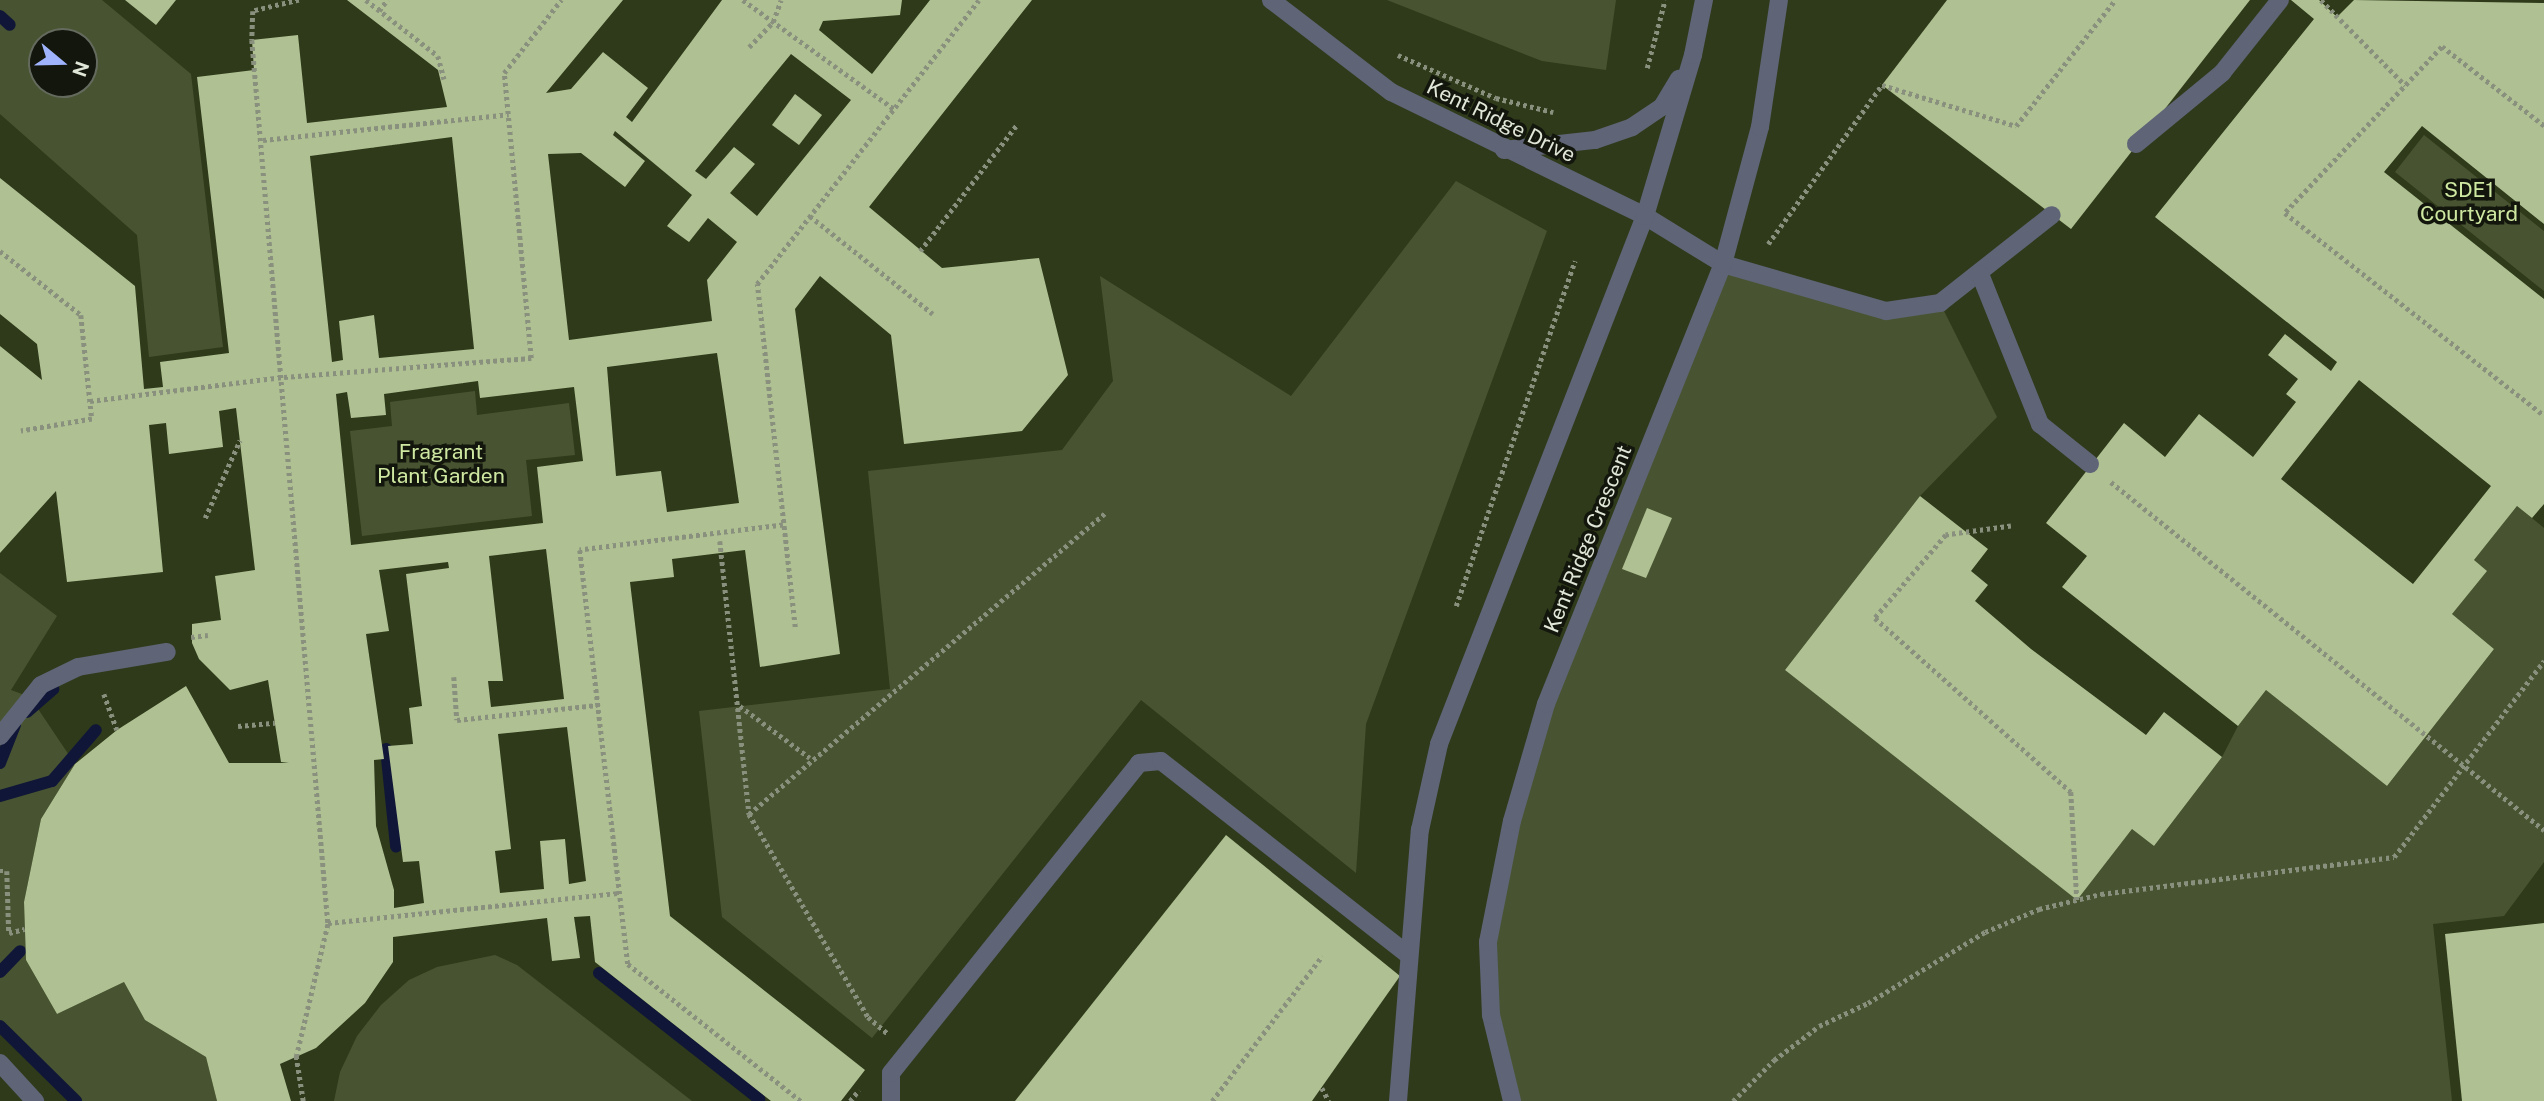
<!DOCTYPE html>
<html>
<head>
<meta charset="utf-8">
<style>
  body { margin:0 }
  #map { position:relative; width:2544px; height:1101px; overflow:hidden; background:#273018; font-family:"Public Sans",sans-serif }
  div>[style] { position:absolute }
  [style*='--x'] { left:calc(var(--x)*1px); top:calc(var(--y)*1px); width:calc(var(--w)*1px); rotate:calc(var(--a)*1deg) }
  .built>* { inset:0; background:#2f3a1b }
  .green>* { inset:0; background:#485431 }
  .stream>* { height:12px; margin:-6px; padding:0 6px; transform-origin:6px; border-radius:6px; background:#101637 }
  .building>* { inset:0; background:#afc092 }
  .path>* { height:4.5px; margin-top:-2.25px; transform-origin:0; background:repeating-linear-gradient(90deg,#89907d 0 3.5px,transparent 0 7px) }
  .lane>* { height:18px; margin:-9px; padding:0 9px; transform-origin:9px; border-radius:9px; background:#5f6476 }
  .street>* { height:18px; margin:-9px; padding:0 9px; transform-origin:9px; border-radius:9px; background:#5f6476 }
  span { translate:-50% -50%; white-space:nowrap; text-align:center; line-height:1.15; -webkit-text-stroke:7px #12160c; paint-order:stroke }
  .street-label { font-size:21px; color:#e1e7d8 }
  .park-label { font-size:21px; color:#cee7a1 }
  .north { position:absolute; left:28px; top:28px; width:70px; height:70px; box-sizing:border-box; background:#12160c; border:2px solid #656a5e; border-radius:50%; rotate:109deg; font-size:19px; font-weight:700; line-height:28px; text-align:center; color:#e1e7d8 }
  .north::after { content:''; display:block; margin:auto; width:24px; height:32px; background:#9fb3fd; clip-path:polygon(50% 0,100% 100%,50% 72%,0 100%) }
</style>
</head>
<body>
<div id="map">
  <div class="built">
    <div style="clip-path:polygon(evenodd,0 0,2544px 0,2544px 1101px,0 1101px,0 0,42px 42px,84px 42px,84px 84px,42px 84px,42px 42px)"></div>
  </div>
  <div class="green">
    <div style="clip-path:polygon(evenodd,0 0,102px 0,191px 74px,223px 347px,149px 357px,137px 235px,0 114px,0 0,42px 42px,84px 42px,84px 84px,42px 84px,42px 42px)"></div>
    <div style="clip-path:polygon(1387px 0,1616px 0,1606px 70px,1542px 61px)"></div>
    <div style="clip-path:polygon(2424px 135px,2544px 231px,2544px 291px,2395px 172px)"></div>
    <div style="clip-path:polygon(1456px 181px,1547px 231px,1366px 724px,1356px 873px,1141px 700px,872px 1038px,722px 917px,699px 711px,890px 689px,868px 471px,1062px 450px,1113px 381px,1100px 276px,1291px 396px)"></div>
    <div style="clip-path:polygon(1723px 264px,1886px 311px,1940px 303px,1997px 417px,1920px 496px,1785px 670px,2077px 899px,2132px 829px,2154px 846px,2222px 757px,2238px 726px,2266px 690px,2387px 786px,2494px 649px,2452px 614px,2474px 560px,2517px 506px,2544px 528px,2544px 862px,2504px 916px,2433px 924px,2452px 1101px,1512px 1101px,1488px 942px,1546px 704px)"></div>
    <div style="clip-path:polygon(475px 391px,477px 415px,569px 403px,575px 455px,526px 460px,532px 516px,362px 536px,350px 431px,392px 426px,390px 402px)"></div>
    <div style="clip-path:polygon(0 573px,57px 616px,11px 690px,30px 697px,75px 764px,41px 819px,24px 902px,26px 960px,57px 1014px,124px 982px,145px 1020px,206px 1057px,217px 1101px,76px 1101px,0 1026px)"></div>
    <div style="clip-path:polygon(495px 955px,517px 965px,692px 1101px,334px 1101px,340px 1072px,357px 1036px,381px 1005px,409px 980px,437px 967px)"></div>
  </div>
  <div class="stream">
    <div style="--x:0;--y:16;--w:13;--a:42"></div>
    <div style="--x:27;--y:712;--w:35;--a:-41"></div>
    <div style="--x:386;--y:749;--w:98;--a:84.1"></div>
    <div style="--x:0;--y:763;--w:41;--a:-68.5"></div>
    <div style="--x:0;--y:796;--w:54;--a:-16.1"></div>
    <div style="--x:52;--y:781;--w:67;--a:-49.2"></div>
    <div style="--x:0;--y:972;--w:29;--a:-46"></div>
    <div style="--x:599;--y:973;--w:204;--a:38.2"></div>
    <div style="--x:0;--y:1026;--w:107;--a:44.6"></div>
  </div>
  <div class="building">
    <div style="clip-path:polygon(125px 0,176px 0,156px 25px)"></div>
    <div style="clip-path:polygon(evenodd,347px 0,623px 0,546px 93px,571px 89px,603px 52px,648px 88px,626px 117px,632px 122px,722px 0,902px 0,900px 15px,823px 21px,819px 30px,872px 74px,930px 0,1032px 0,869px 207px,942px 268px,1039px 258px,1068px 375px,1022px 431px,904px 444px,891px 335px,820px 276px,795px 309px,840px 654px,760px 667px,745px 550px,672px 559px,674px 577px,630px 582px,670px 916px,865px 1070px,841px 1101px,771px 1101px,595px 962px,590px 916px,574px 917px,580px 958px,552px 961px,547px 918px,393px 937px,393px 962px,365px 1003px,316px 1048px,280px 1064px,291px 1101px,217px 1101px,206px 1057px,145px 1020px,124px 982px,57px 1014px,26px 960px,24px 902px,41px 819px,75px 764px,117px 730px,186px 686px,229px 763px,289px 763px,281px 762px,268px 680px,230px 690px,199px 659px,192px 643px,192px 624px,221px 620px,215px 576px,255px 570px,236px 408px,219px 411px,223px 447px,169px 454px,166px 423px,149px 425px,163px 572px,67px 582px,56px 491px,0 553px,0 346px,42px 380px,37px 344px,0 314px,0 178px,135px 286px,144px 389px,163px 387px,160px 362px,229px 353px,197px 77px,254px 70px,252px 40px,298px 35px,307px 123px,447px 107px,438px 70px,347px 0,791px 54px,851px 100px,757px 216px,730px 193px,755px 164px,734px 147px,706px 179px,695px 171px,791px 54px,347px 0,615px 131px,692px 195px,667px 226px,689px 242px,708px 218px,737px 242px,707px 280px,712px 321px,569px 340px,548px 154px,581px 153px,625px 187px,645px 161px,613px 135px,615px 131px,347px 0,452px 137px,474px 349px,379px 358px,374px 315px,339px 321px,343px 360px,332px 362px,310px 156px,452px 137px,347px 0,717px 353px,739px 503px,667px 512px,661px 471px,616px 476px,607px 367px,717px 353px,347px 0,478px 381px,480px 398px,574px 387px,583px 461px,537px 467px,543px 523px,351px 545px,336px 394px,347px 392px,351px 418px,386px 415px,384px 394px,478px 381px,347px 0,546px 549px,564px 699px,491px 707px,488px 681px,503px 681px,489px 556px,546px 549px,347px 0,448px 562px,449px 568px,406px 574px,422px 706px,409px 708px,413px 744px,388px 746px,403px 862px,419px 861px,424px 903px,394px 908px,394px 890px,376px 826px,374px 760px,384px 759px,366px 634px,389px 631px,379px 570px,448px 562px,347px 0,567px 727px,586px 881px,569px 884px,565px 839px,540px 841px,544px 889px,500px 893px,495px 851px,511px 849px,498px 734px,567px 727px)"></div>
    <div style="clip-path:polygon(1947px 0,2250px 0,2071px 229px,1882px 85px)"></div>
    <div style="clip-path:polygon(evenodd,2291px 0,2319px 0,2337px 17px,2354px 0,2544px 3px,2544px 224px,2422px 126px,2384px 172px,2544px 299px,2544px 504px,2532px 518px,2517px 506px,2474px 560px,2487px 571px,2452px 614px,2494px 649px,2387px 786px,2266px 690px,2238px 726px,2062px 587px,2087px 556px,2046px 523px,2124px 423px,2165px 457px,2199px 414px,2253px 457px,2296px 402px,2286px 394px,2298px 379px,2268px 355px,2285px 334px,2331px 371px,2337px 362px,2155px 217px,2314px 19px,2291px 0,2359px 380px,2491px 486px,2413px 584px,2281px 479px,2359px 380px)"></div>
    <div style="clip-path:polygon(795px 94px,822px 115px,799px 145px,772px 125px)"></div>
    <div style="clip-path:polygon(1920px 496px,1988px 549px,1971px 571px,1988px 585px,1975px 601px,2031px 649px,2146px 735px,2164px 712px,2222px 757px,2154px 846px,2132px 829px,2077px 900px,1785px 670px)"></div>
    <div style="clip-path:polygon(1647px 508px,1672px 518px,1646px 578px,1622px 569px)"></div>
    <div style="clip-path:polygon(1226px 835px,1400px 976px,1312px 1101px,1015px 1101px)"></div>
    <div style="clip-path:polygon(2544px 923px,2544px 1101px,2462px 1101px,2445px 934px)"></div>
  </div>
  <div class="path">
    <div style="--x:299;--y:0;--w:47;--a:166.6"></div>
    <div style="--x:253;--y:11;--w:29;--a:92"></div>
    <div style="--x:252;--y:40;--w:886;--a:85.08"></div>
    <div style="--x:366;--y:0;--w:91;--a:37.9"></div>
    <div style="--x:438;--y:56;--w:24;--a:75"></div>
    <div style="--x:743;--y:0;--w:186;--a:35.8"></div>
    <div style="--x:2321;--y:0;--w:120;--a:45.3"></div>
    <div style="--x:379;--y:11;--w:14;--a:-54"></div>
    <div style="--x:749;--y:47;--w:35;--a:-46"></div>
    <div style="--x:773;--y:22;--w:23;--a:-70"></div>
    <div style="--x:1398;--y:55;--w:107;--a:23.7"></div>
    <div style="--x:1496;--y:98;--w:59;--a:13.8"></div>
    <div style="--x:1647;--y:68;--w:70;--a:-75.2"></div>
    <div style="--x:2544;--y:126;--w:129;--a:-142.2"></div>
    <div style="--x:2442;--y:47;--w:228;--a:133.4"></div>
    <div style="--x:2285;--y:213;--w:328;--a:38"></div>
    <div style="--x:263;--y:140;--w:247;--a:-6"></div>
    <div style="--x:810;--y:216;--w:157;--a:38.5"></div>
    <div style="--x:1768;--y:244;--w:196;--a:-54.4"></div>
    <div style="--x:1882;--y:85;--w:140;--a:17"></div>
    <div style="--x:2016;--y:126;--w:160;--a:-51.8"></div>
    <div style="--x:0;--y:251;--w:103;--a:38.3"></div>
    <div style="--x:81;--y:315;--w:105;--a:84"></div>
    <div style="--x:92;--y:419;--w:72;--a:170.4"></div>
    <div style="--x:920;--y:251;--w:158;--a:-52.5"></div>
    <div style="--x:90;--y:401;--w:195;--a:-7.1"></div>
    <div style="--x:284;--y:377;--w:248;--a:-4.4"></div>
    <div style="--x:531;--y:358;--w:286;--a:-95.4"></div>
    <div style="--x:504;--y:73;--w:93;--a:-52"></div>
    <div style="--x:2111;--y:482;--w:556;--a:38.79"></div>
    <div style="--x:205;--y:518;--w:85;--a:-65.8"></div>
    <div style="--x:783;--y:525;--w:205;--a:173"></div>
    <div style="--x:580;--y:550;--w:417;--a:83.4"></div>
    <div style="--x:628;--y:964;--w:221;--a:38.4"></div>
    <div style="--x:2011;--y:526;--w:66;--a:172.1"></div>
    <div style="--x:1946;--y:535;--w:109;--a:130.5"></div>
    <div style="--x:1875;--y:618;--w:262;--a:41.6"></div>
    <div style="--x:2071;--y:792;--w:108;--a:86.8"></div>
    <div style="--x:720;--y:541;--w:275;--a:83.9"></div>
    <div style="--x:749;--y:814;--w:235;--a:59.6"></div>
    <div style="--x:868;--y:1017;--w:25;--a:40"></div>
    <div style="--x:1456;--y:606;--w:365;--a:-71"></div>
    <div style="--x:795;--y:627;--w:345;--a:-96.3"></div>
    <div style="--x:757;--y:284;--w:360;--a:-52"></div>
    <div style="--x:191;--y:637;--w:17;--a:-7"></div>
    <div style="--x:454;--y:677;--w:43;--a:86"></div>
    <div style="--x:457;--y:720;--w:141;--a:-6.1"></div>
    <div style="--x:104;--y:694;--w:38;--a:70"></div>
    <div style="--x:740;--y:706;--w:87;--a:36.6"></div>
    <div style="--x:238;--y:726;--w:37;--a:-5"></div>
    <div style="--x:749;--y:814;--w:468;--a:-40.2"></div>
    <div style="--x:0;--y:871;--w:7;--a:0"></div>
    <div style="--x:7;--y:871;--w:62;--a:88.2"></div>
    <div style="--x:9;--y:933;--w:16;--a:-15"></div>
    <div style="--x:1322;--y:1088;--w:15;--a:62"></div>
    <div style="--x:303;--y:1101;--w:45;--a:-99"></div>
    <div style="--x:296;--y:1057;--w:138;--a:-76.6"></div>
    <div style="--x:328;--y:923;--w:293;--a:-5.9"></div>
    <div style="--x:850;--y:1101;--w:14;--a:-51"></div>
    <div style="--x:1212;--y:1101;--w:182;--a:-52.8"></div>
    <div style="--x:1733;--y:1101;--w:58;--a:-45"></div>
    <div style="--x:1774;--y:1060;--w:56;--a:-37.1"></div>
    <div style="--x:1819;--y:1026;--w:54;--a:-25.1"></div>
    <div style="--x:1868;--y:1003;--w:137;--a:-31.3"></div>
    <div style="--x:1985;--y:932;--w:59;--a:-23.1"></div>
    <div style="--x:2039;--y:909;--w:64;--a:-13.6"></div>
    <div style="--x:2101;--y:894;--w:295;--a:-7.2"></div>
    <div style="--x:2394;--y:857;--w:247;--a:-52.6"></div>
  </div>
  <div class="lane">
    <div style="--x:2136;--y:144;--w:112;--a:-39.5"></div>
    <div style="--x:2222;--y:73;--w:93;--a:-51.5"></div>
    <div style="--x:1723;--y:264;--w:170;--a:16.1"></div>
    <div style="--x:1886;--y:311;--w:55;--a:-8.4"></div>
    <div style="--x:1940;--y:303;--w:142;--a:-38.2"></div>
    <div style="--x:1980;--y:274;--w:162;--a:68.2"></div>
    <div style="--x:2040;--y:424;--w:64;--a:38.7"></div>
    <div style="--x:0;--y:736;--w:65;--a:-51.2"></div>
    <div style="--x:41;--y:685;--w:41;--a:-25.9"></div>
    <div style="--x:78;--y:667;--w:90;--a:-9.6"></div>
    <div style="--x:0;--y:1063;--w:52;--a:47.4"></div>
    <div style="--x:891;--y:1101;--w:28;--a:-90"></div>
    <div style="--x:891;--y:1073;--w:397;--a:-51.3"></div>
    <div style="--x:1139;--y:763;--w:22;--a:-5"></div>
    <div style="--x:1161;--y:761;--w:313;--a:38.1"></div>
  </div>
  <div class="street">
    <div style="--x:1271;--y:0;--w:151;--a:37.5"></div>
    <div style="--x:1391;--y:92;--w:283;--a:26"></div>
    <div style="--x:1645;--y:216;--w:92;--a:31.6"></div>
    <div style="--x:1504;--y:150;--w:92;--a:-6.3"></div>
    <div style="--x:1595;--y:140;--w:39;--a:-19"></div>
    <div style="--x:1632;--y:127;--w:36;--a:-34"></div>
    <div style="--x:1662;--y:107;--w:33;--a:-59"></div>
    <div style="--x:1398;--y:1101;--w:272;--a:-85.4"></div>
    <div style="--x:1420;--y:830;--w:88;--a:-77.5"></div>
    <div style="--x:1439;--y:744;--w:567;--a:-68.69"></div>
    <div style="--x:1645;--y:216;--w:168;--a:-73.4"></div>
    <div style="--x:1693;--y:55;--w:56;--a:-78.7"></div>
    <div style="--x:1512;--y:1101;--w:89;--a:-103.7"></div>
    <div style="--x:1491;--y:1015;--w:73;--a:-92.4"></div>
    <div style="--x:1488;--y:942;--w:123;--a:-78.8"></div>
    <div style="--x:1512;--y:821;--w:122;--a:-73.8"></div>
    <div style="--x:1546;--y:704;--w:474;--a:-68.1"></div>
    <div style="--x:1723;--y:264;--w:142;--a:-74.9"></div>
    <div style="--x:1760;--y:127;--w:128;--a:-81.5"></div>
  </div>
  <div class="street-label">
    <span style="left:1501px;top:121px;rotate:26deg">Kent Ridge Drive</span>
    <span style="left:1588px;top:539px;rotate:-68deg">Kent Ridge Crescent</span>
  </div>
  <div class="park-label">
    <span style="left:2469px;top:202px">SDE1<br>Courtyard</span>
    <span style="left:441px;top:464px">Fragrant<br>Plant Garden</span>
  </div>
  <div class="north">N</div>
</div>
</body>
</html>
